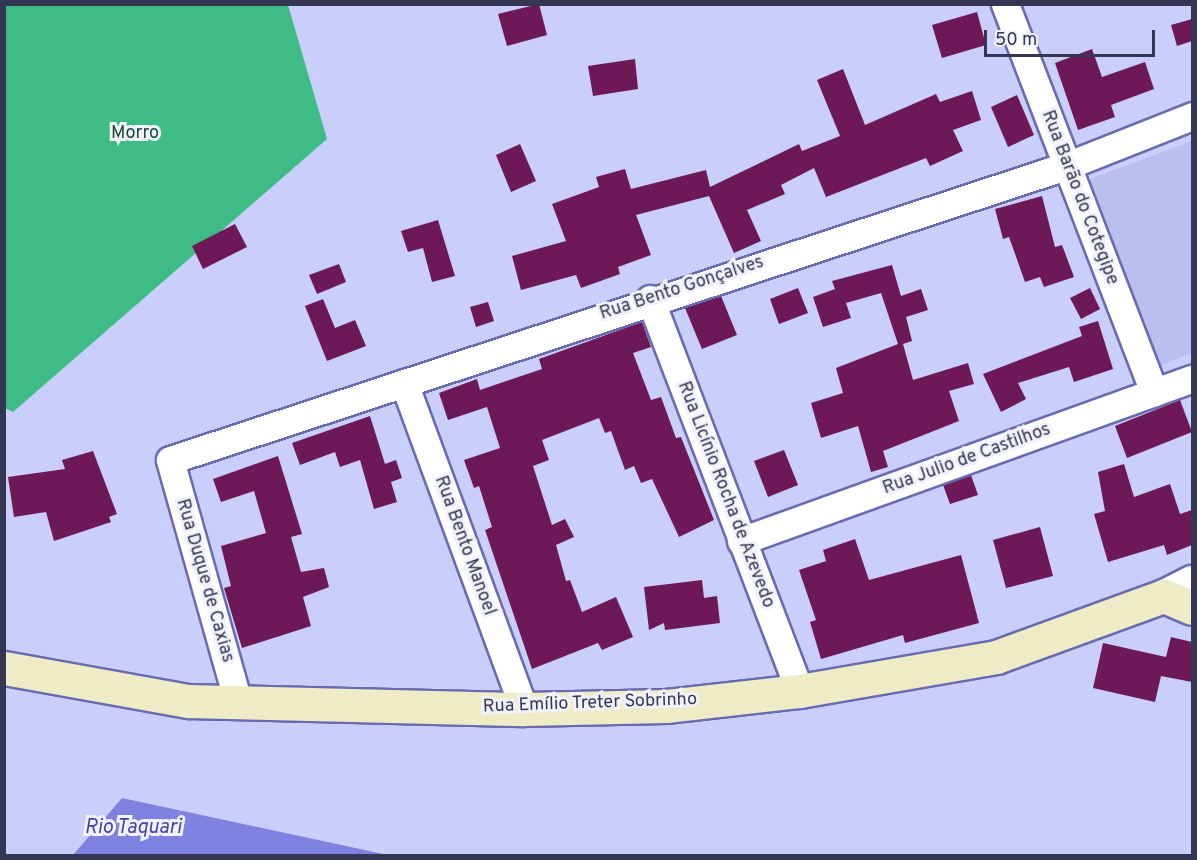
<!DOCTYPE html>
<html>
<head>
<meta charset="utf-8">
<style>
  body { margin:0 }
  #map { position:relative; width:1197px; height:860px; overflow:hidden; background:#c9cefb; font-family:Overpass,sans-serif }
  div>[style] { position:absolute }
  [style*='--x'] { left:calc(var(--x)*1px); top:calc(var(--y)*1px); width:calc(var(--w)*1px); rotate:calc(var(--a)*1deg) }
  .built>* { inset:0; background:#bbbff0 }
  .forest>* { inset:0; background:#3fbc85 }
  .water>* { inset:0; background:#8082df }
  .building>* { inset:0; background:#6d1857 }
  .roads { filter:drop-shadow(2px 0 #686baf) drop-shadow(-2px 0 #686baf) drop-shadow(0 2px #686baf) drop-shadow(0 -2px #686baf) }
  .minor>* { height:27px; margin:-13.5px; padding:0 13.5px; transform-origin:13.5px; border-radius:13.5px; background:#fff }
  .tertiary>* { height:33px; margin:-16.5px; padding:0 16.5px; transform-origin:16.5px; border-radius:16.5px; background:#fff }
  .secondary>* { height:33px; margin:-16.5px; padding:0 16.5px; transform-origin:16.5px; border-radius:16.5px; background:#f0ebc7 }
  span { translate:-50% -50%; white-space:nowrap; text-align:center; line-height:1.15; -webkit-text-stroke:6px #f1f2fa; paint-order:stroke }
  .park-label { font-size:18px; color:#194b34 }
  .street-label { font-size:18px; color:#343654 }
  .water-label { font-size:20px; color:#473fab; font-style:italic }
  .frame { position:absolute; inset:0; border:6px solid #343654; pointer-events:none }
  .scale { position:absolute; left:984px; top:30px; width:171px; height:27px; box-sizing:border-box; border:3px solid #343654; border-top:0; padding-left:8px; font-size:18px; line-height:21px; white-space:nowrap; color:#343654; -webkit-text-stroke:4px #f1f2fa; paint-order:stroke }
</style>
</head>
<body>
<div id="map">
  <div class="built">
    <div style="clip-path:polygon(1192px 141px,1192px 353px,1159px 366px,1090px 179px)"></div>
  </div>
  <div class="forest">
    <div style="clip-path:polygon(5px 5px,288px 5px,327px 139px,13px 412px,5px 408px)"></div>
  </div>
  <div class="water">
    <div style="clip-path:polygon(122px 798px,388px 855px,73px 855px)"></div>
  </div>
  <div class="building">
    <div style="clip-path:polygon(539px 4px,547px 35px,507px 46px,498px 14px)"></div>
    <div style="clip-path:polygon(977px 12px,986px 45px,942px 58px,932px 25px)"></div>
    <div style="clip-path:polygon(1192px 19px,1192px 41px,1177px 46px,1171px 25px)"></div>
    <div style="clip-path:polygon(1092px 49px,1102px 77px,1145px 62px,1154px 89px,1111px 105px,1115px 117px,1078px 130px,1055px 63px)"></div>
    <div style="clip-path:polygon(635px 59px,638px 89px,593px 96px,588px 66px)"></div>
    <div style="clip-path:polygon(843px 69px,865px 125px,936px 94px,940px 102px,972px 91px,981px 120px,953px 130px,963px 151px,930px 166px,926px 158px,826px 197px,814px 168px,781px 185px,785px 194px,747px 210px,761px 241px,734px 253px,709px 196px,636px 215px,651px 255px,618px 267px,620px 274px,581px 288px,576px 275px,521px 290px,512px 256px,566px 241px,552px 204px,599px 187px,596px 177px,625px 169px,631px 189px,706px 170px,710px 187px,799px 144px,802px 151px,840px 136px,817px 80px)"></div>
    <div style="clip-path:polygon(1017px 95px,1034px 135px,1008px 147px,991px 107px)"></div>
    <div style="clip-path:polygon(520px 144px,536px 181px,511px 192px,496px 155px)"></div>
    <div style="clip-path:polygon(1042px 196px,1055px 247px,1062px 245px,1074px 277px,1044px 287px,1040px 277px,1025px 282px,1009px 237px,1003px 239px,995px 209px)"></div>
    <div style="clip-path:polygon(438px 220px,455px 276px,432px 282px,423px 248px,408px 252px,401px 231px)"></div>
    <div style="clip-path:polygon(235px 224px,247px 247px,203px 269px,192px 246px)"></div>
    <div style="clip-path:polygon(339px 264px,346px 282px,317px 294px,309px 275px)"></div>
    <div style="clip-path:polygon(892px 265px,901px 296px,921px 289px,928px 310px,906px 317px,912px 341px,903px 344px,913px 380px,968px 363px,974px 384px,949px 391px,959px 421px,883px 451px,888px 467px,871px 472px,858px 426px,821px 438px,811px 403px,843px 393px,836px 368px,898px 344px,881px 293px,846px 303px,851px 318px,823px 327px,813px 297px,835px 289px,832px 281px)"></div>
    <div style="clip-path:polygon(798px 288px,808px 313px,779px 324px,770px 299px)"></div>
    <div style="clip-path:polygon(1090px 288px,1100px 309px,1081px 319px,1070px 298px)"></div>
    <div style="clip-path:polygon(721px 296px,737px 335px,702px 349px,685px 308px)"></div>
    <div style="clip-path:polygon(323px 299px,335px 328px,355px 320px,366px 346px,327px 361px,305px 306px)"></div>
    <div style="clip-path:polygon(488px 302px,494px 321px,476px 327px,470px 307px)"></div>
    <div style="clip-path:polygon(1098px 321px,1113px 369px,1074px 382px,1069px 367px,1018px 383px,1026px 399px,1001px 412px,983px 374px,1082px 336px,1079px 327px)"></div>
    <div style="clip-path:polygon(642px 322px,651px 347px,633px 353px,651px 400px,661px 397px,676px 438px,681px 437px,714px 520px,679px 537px,652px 479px,641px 483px,634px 466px,625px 470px,611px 431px,605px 433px,599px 418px,542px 440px,549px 460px,533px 466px,552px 525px,565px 519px,574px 537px,556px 545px,566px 581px,570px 580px,582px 612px,616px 597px,633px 637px,602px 650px,598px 643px,532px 669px,485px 530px,492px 527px,479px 486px,474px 488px,464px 460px,500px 448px,487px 407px,448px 420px,439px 393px,477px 379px,480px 390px,542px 369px,539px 359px)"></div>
    <div style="clip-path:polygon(1180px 400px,1192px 432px,1127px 458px,1115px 426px)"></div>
    <div style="clip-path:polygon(370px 416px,385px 464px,396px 460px,402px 478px,391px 482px,397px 502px,374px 509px,360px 460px,340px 467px,335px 452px,300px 465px,292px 443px)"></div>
    <div style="clip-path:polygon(784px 450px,798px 485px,768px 497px,754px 461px)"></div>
    <div style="clip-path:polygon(93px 451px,117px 514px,109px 517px,111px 522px,54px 541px,46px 512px,14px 517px,8px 477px,65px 469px,62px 460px)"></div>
    <div style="clip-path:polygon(278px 456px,302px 534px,291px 537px,301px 572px,324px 568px,329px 587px,303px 597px,311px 626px,242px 648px,224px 588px,231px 586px,221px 546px,266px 533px,254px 491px,221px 502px,213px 479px)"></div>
    <div style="clip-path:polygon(1124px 464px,1134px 497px,1170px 484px,1180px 514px,1192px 510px,1192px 545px,1167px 555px,1164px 545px,1108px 562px,1094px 514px,1105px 511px,1098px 472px)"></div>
    <div style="clip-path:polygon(971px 475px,978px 495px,950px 504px,943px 485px)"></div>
    <div style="clip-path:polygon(1040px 527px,1053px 576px,1006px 588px,993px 540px)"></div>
    <div style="clip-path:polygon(855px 539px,869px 580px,961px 555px,979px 623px,905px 643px,903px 635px,821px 659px,810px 622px,816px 620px,799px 570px,826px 561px,823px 550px)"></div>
    <div style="clip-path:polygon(702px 580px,704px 598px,717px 596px,720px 623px,665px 630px,664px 623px,649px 630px,644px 587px)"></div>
    <div style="clip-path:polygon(1171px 637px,1192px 642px,1192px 682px,1161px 676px,1155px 702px,1093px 688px,1103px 643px,1166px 657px)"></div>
  </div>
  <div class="roads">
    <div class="minor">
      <div style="--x:1005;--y:4;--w:416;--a:69"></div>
      <div style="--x:650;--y:299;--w:420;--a:69.1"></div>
      <div style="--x:404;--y:383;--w:347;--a:69.8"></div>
      <div style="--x:741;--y:541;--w:479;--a:-19.8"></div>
      <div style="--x:238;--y:702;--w:251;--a:-105.7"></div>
      <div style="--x:170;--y:460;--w:943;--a:-18.17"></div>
      <div style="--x:1066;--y:166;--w:136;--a:-21.6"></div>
    </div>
    <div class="tertiary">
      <div style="--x:1164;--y:596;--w:31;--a:-27"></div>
    </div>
    <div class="secondary">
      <div style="--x:4;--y:668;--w:187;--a:10.2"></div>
      <div style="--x:188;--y:701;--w:336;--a:1.4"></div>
      <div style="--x:524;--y:709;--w:142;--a:-1.2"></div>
      <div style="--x:666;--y:706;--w:135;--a:-6.4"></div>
      <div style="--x:800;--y:691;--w:199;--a:-9.8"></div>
      <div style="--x:996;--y:657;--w:179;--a:-20"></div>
      <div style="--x:1164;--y:596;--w:30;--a:23"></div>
    </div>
  </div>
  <div class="park-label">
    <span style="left:135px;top:134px">Morro</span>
  </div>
  <div class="street-label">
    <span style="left:1079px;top:198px;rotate:69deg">Rua Barão do Cotegipe</span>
    <span style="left:682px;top:289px;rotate:-18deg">Rua Bento Gonçalves</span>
    <span style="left:967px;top:460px;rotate:-20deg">Rua Julio de Castilhos</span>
    <span style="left:725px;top:495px;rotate:69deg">Rua Licínio Rocha de Azevedo</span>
    <span style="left:464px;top:546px;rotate:70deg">Rua Bento Manoel</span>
    <span style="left:204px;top:581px;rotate:74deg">Rua Duque de Caxias</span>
    <span style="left:590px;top:704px;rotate:-2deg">Rua Emílio Treter Sobrinho</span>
  </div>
  <div class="water-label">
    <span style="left:133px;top:828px">Rio Taquari</span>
  </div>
  <div class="frame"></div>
  <div class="scale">50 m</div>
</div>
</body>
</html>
